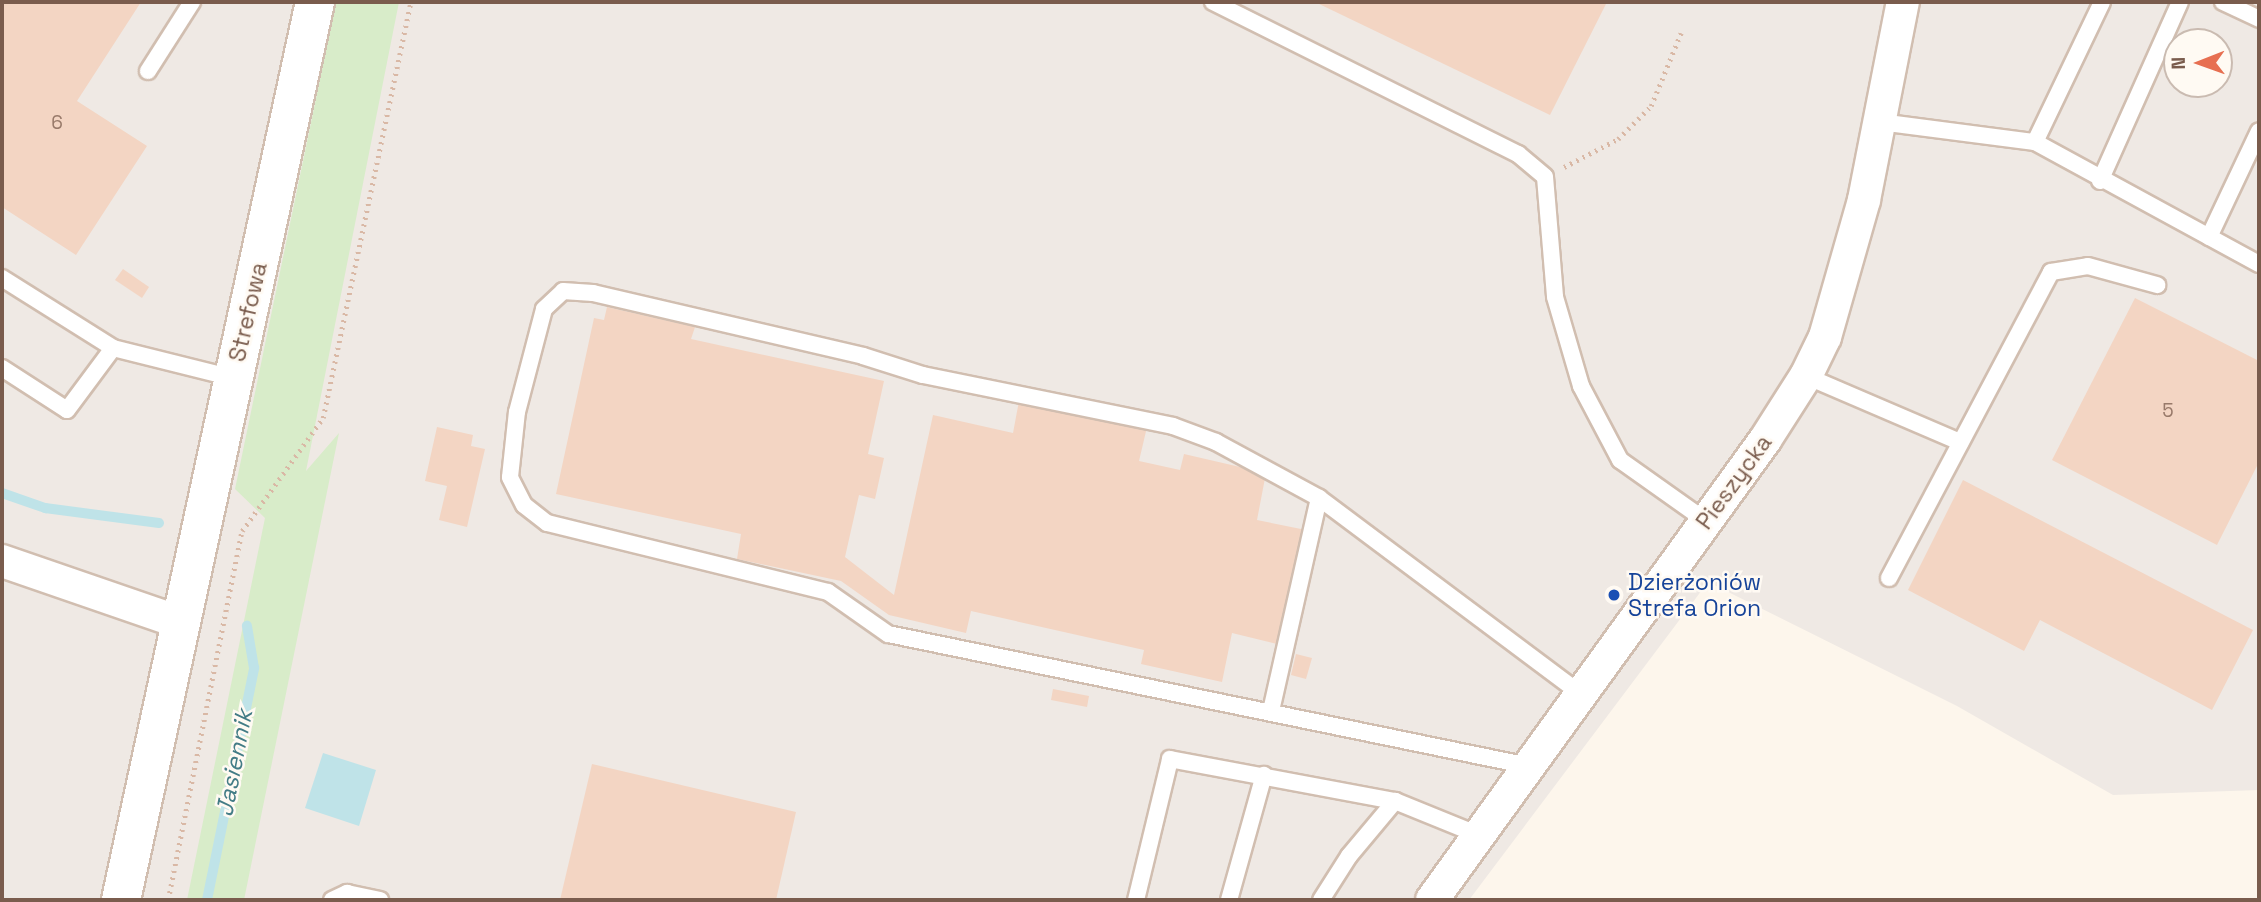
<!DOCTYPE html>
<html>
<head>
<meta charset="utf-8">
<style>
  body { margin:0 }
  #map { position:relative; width:2261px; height:902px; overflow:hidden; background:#fdf6ec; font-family:"Space Grotesk",sans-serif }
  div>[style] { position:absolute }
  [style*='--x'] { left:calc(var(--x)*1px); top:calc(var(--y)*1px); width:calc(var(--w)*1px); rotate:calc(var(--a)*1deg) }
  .industrial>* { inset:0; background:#efe9e4 }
  .green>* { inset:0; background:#d8ecc9 }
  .water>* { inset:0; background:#bfe3e8 }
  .stream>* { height:10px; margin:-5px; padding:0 5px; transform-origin:5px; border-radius:5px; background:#bfe3e8 }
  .building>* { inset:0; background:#f3d5c3 }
  .path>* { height:4.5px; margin-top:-2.25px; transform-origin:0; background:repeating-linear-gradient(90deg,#d9b8a5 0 2px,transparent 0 7px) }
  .roads { filter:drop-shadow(2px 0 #d1beb0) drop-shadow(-2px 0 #d1beb0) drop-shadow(0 2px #d1beb0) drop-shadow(0 -2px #d1beb0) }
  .service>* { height:16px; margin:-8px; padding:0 8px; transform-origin:8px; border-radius:8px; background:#fff }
  .minor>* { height:32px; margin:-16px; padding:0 16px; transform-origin:16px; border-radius:16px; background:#fff }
  .tertiary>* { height:38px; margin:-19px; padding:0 19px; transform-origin:19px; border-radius:19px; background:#fff }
  .dots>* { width:19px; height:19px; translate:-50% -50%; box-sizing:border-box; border:4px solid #fffaf3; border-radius:50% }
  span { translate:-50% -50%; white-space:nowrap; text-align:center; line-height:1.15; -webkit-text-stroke:5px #fffaf3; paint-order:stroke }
  .number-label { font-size:19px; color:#987a6a }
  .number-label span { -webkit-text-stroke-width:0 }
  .street-label { font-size:23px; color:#7a5c4d }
  .transit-label { font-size:23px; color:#164399 }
  .left { translate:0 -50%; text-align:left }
  .water-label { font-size:24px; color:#437c86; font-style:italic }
  .frame { position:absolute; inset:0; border:4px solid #7a5c4d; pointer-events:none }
  .north { position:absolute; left:2163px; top:28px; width:70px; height:70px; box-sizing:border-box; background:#fffaf3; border:2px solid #cabbb1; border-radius:50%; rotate:269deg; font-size:19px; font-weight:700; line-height:28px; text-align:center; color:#7a5c4d }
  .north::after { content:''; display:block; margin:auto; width:24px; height:32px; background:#e76f51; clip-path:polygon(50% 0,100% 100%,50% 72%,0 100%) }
</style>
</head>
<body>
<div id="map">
  <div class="industrial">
    <div style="clip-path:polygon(evenodd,2px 2px,2259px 2px,2259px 790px,2113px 795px,1957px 706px,1708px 582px,1469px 900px,2px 900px,2px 2px,2177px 42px,2219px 42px,2219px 84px,2177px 84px,2177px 42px)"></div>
  </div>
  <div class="green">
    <div style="clip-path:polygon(336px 2px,399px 2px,306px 471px,339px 433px,244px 900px,187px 900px,265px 518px,235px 489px)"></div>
  </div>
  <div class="water">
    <div style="clip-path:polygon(323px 753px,376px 770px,359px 826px,305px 808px)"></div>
  </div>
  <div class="stream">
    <div style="--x:2;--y:493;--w:46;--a:19.2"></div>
    <div style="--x:45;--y:508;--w:115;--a:7.5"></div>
    <div style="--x:207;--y:900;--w:237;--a:-78.5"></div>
    <div style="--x:254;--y:668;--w:43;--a:-99.5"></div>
  </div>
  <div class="building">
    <div style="clip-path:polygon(2px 2px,141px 2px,77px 101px,147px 146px,76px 255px,2px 207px)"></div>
    <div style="clip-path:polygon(1315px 2px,1607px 2px,1550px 115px)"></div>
    <div style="clip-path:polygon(123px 269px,149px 287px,142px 298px,115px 280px)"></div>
    <div style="clip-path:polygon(2135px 298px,2259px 361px,2259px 462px,2217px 545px,2052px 460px)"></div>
    <div style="clip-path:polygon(607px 307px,695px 327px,691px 339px,884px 381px,868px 454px,884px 458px,875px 499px,859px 495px,845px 557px,894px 595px,933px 415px,1013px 433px,1019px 401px,1147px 427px,1139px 461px,1180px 470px,1184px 454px,1266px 473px,1257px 520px,1306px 530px,1281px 645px,1232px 633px,1222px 682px,1141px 664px,1144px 650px,971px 611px,966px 633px,889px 615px,841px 581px,737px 559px,741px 534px,556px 494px,594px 318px,604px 320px)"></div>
    <div style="clip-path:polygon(437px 427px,473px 435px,471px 446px,485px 449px,467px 527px,439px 520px,447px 486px,425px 481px)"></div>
    <div style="clip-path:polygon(1963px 480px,2253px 630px,2212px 710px,2040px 620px,2024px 651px,1908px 590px)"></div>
    <div style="clip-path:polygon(1296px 654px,1312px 658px,1306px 679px,1291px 675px)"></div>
    <div style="clip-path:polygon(1053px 689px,1089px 696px,1087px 707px,1051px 700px)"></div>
    <div style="clip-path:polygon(592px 764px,796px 812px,776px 900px,560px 900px)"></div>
  </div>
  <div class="path">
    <div style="--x:1564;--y:167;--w:61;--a:-27.4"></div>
    <div style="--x:1618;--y:139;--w:47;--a:-45"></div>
    <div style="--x:1651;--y:106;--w:79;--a:-67.7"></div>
    <div style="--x:168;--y:900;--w:376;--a:-78.7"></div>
    <div style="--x:242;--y:531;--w:139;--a:-54.4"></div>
    <div style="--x:323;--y:418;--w:425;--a:-78.1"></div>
  </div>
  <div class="roads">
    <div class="service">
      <div style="--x:1213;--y:2;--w:341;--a:26.5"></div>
      <div style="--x:1518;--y:154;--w:35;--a:40"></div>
      <div style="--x:1545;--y:177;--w:120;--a:85.2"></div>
      <div style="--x:1555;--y:297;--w:93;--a:73.7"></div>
      <div style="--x:1581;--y:386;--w:84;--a:62.2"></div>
      <div style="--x:1620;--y:460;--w:105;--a:35.3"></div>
      <div style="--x:2223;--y:2;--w:40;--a:25"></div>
      <div style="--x:148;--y:71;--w:82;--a:-57.5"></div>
      <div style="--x:1880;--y:122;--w:156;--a:7.4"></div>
      <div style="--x:2035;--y:142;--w:255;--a:28.6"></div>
      <div style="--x:2035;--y:142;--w:155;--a:-64.4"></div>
      <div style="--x:2100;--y:181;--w:196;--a:-65.9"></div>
      <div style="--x:2209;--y:237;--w:117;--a:-64.7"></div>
      <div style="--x:2;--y:278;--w:131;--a:32.2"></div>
      <div style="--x:113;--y:348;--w:124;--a:14"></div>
      <div style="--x:2;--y:368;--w:77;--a:32.9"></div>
      <div style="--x:67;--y:410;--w:77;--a:-53.4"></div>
      <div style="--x:1806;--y:376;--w:168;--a:23.2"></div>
      <div style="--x:1889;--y:578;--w:346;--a:-62.1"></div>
      <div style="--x:2051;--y:272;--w:37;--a:-9"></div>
      <div style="--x:2088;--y:266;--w:72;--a:15.4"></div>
      <div style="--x:1271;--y:711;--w:218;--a:-77.3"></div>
      <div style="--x:1529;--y:766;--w:654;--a:-168.36"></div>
      <div style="--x:888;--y:634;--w:73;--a:-145"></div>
      <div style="--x:828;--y:592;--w:289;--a:-166.2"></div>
      <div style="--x:547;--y:523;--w:29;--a:-142"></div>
      <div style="--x:524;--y:505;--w:31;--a:-117"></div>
      <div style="--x:510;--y:477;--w:65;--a:-83.9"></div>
      <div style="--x:517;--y:412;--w:106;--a:-75.3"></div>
      <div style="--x:544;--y:309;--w:26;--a:-43"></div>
      <div style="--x:563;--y:291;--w:30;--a:4"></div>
      <div style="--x:593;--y:293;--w:277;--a:13.1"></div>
      <div style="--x:863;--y:356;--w:63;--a:17.6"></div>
      <div style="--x:923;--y:375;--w:255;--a:11.5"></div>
      <div style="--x:1173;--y:426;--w:46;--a:20.4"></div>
      <div style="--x:1216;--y:442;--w:117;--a:28.5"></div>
      <div style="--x:1319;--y:498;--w:329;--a:36.8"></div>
      <div style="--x:332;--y:900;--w:17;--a:-25"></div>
      <div style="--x:347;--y:893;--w:34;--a:12"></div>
      <div style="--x:1136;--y:900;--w:145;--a:-76.4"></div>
      <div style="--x:1170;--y:759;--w:229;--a:10.6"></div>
      <div style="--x:1229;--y:900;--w:130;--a:-74.4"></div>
      <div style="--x:1321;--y:900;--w:52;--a:-57.5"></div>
      <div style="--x:1349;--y:856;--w:72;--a:-50.1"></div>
      <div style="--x:1395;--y:801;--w:93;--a:22.1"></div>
    </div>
    <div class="minor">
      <div style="--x:2;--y:561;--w:187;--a:19"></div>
      <div style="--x:1432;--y:900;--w:568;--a:-54.1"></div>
      <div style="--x:1765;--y:440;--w:76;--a:-57.4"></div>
      <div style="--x:1806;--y:376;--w:43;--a:-64"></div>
      <div style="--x:1825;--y:337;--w:142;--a:-74.1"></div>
      <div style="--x:1864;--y:200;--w:202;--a:-78.9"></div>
    </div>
    <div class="tertiary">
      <div style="--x:121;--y:900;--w:919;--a:-77.81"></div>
    </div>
  </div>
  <div class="dots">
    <div style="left:1614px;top:595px;background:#1a4fb4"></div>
  </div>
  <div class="number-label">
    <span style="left:57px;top:123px">6</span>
    <span style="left:2168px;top:411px">5</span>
  </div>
  <div class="street-label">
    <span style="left:248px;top:312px;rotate:-77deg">Strefowa</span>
    <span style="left:1734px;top:482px;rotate:-54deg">Pieszycka</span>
  </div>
  <div class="transit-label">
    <span class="left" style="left:1628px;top:595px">Dzierżoniów<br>Strefa Orion</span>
  </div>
  <div class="water-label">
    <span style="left:234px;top:763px;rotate:-79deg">Jasiennik</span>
  </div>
  <div class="frame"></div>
  <div class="north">N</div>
</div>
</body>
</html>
